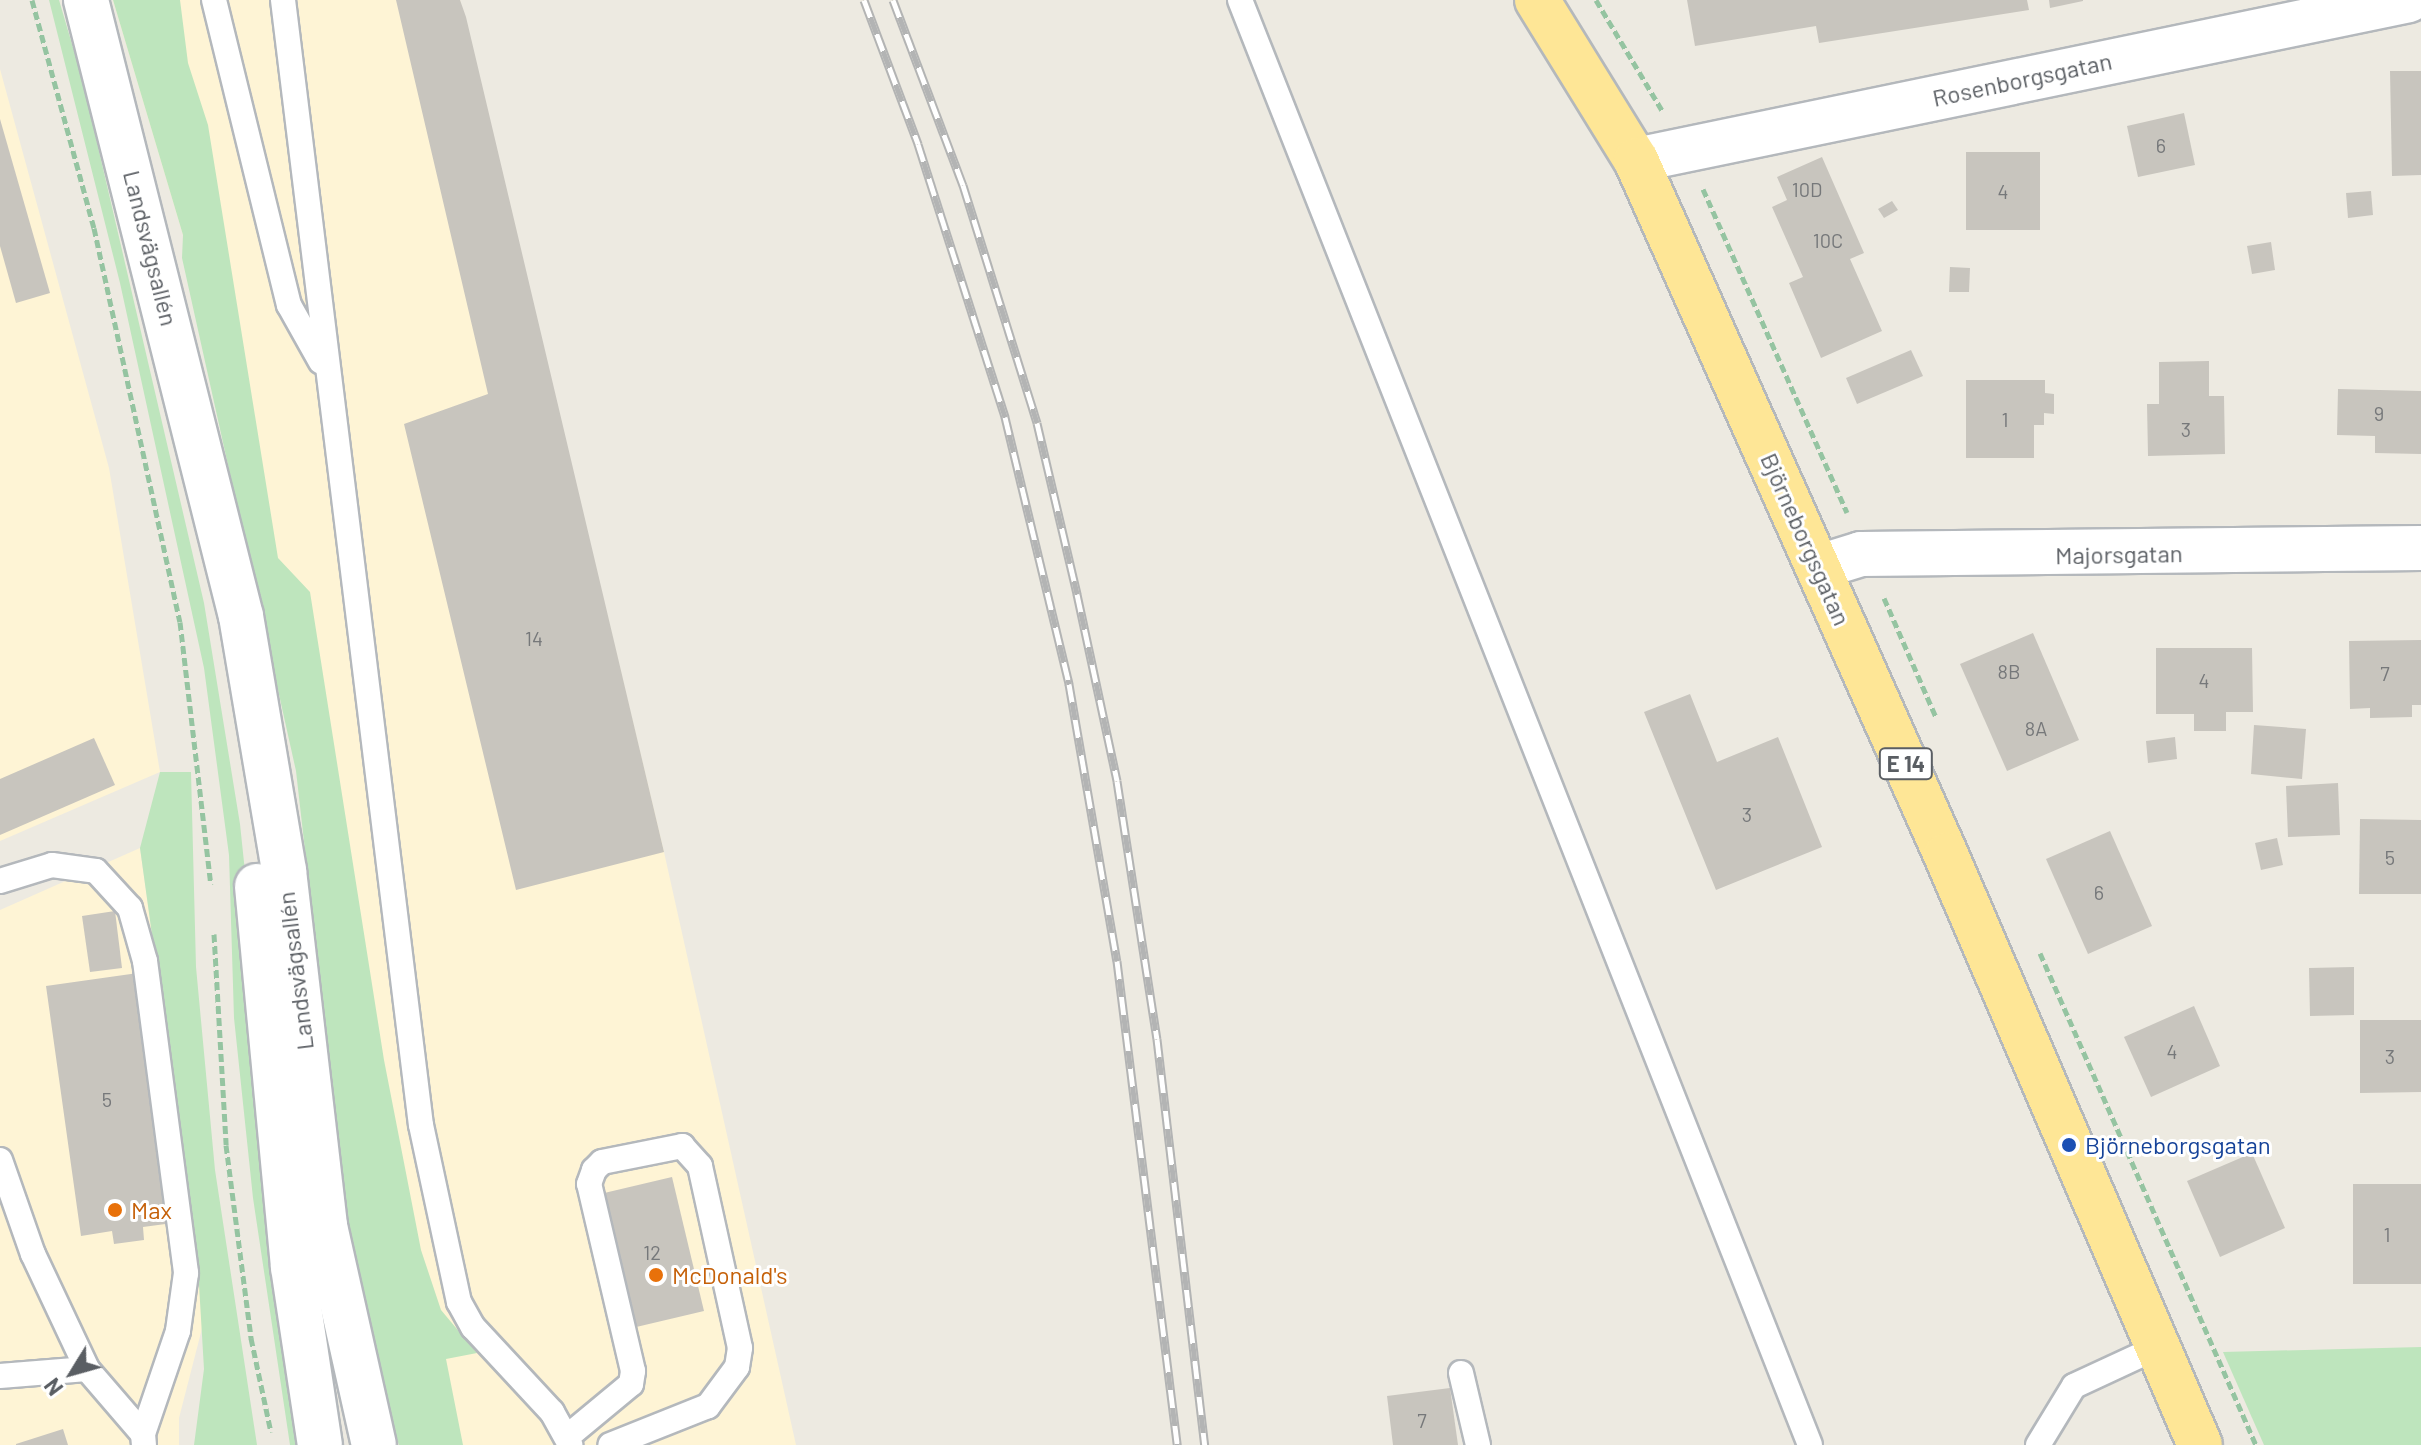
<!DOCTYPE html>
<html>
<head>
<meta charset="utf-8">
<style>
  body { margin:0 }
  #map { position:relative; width:2421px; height:1445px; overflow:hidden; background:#edeae1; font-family:Barlow,sans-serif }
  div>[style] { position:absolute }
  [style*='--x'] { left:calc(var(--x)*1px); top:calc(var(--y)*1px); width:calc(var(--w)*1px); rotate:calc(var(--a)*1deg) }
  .commercial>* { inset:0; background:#fef4d5 }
  .green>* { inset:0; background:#bee5bd }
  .building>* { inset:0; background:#c8c5be }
  .path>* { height:5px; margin-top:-2.5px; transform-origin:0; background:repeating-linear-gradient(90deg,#95c4a1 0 8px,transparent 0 12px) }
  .roads { filter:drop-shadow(2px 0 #b4b8bc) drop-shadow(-2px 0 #b4b8bc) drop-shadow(0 2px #b4b8bc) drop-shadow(0 -2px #b4b8bc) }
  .service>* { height:24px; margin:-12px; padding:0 12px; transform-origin:12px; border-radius:12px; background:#fff }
  .minor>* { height:44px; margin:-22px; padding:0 22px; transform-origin:22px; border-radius:22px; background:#fff }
  .secondary>* { height:44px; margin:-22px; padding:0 22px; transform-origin:22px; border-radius:22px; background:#fff }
  .trunk>* { height:44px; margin:-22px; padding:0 22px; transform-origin:22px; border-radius:22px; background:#fee696 }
  .rail>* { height:9px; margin-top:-4.5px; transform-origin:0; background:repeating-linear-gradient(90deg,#fff 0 18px,#b3b4b4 0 36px); box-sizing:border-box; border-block:2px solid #b3b4b4 }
  .dots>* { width:22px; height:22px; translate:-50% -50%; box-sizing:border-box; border:4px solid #fff; border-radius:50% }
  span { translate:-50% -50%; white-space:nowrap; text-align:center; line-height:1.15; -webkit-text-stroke:6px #fff; paint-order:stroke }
  .number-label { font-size:20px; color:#76787a }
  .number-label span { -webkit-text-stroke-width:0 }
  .shield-label span { padding:2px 6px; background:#fff; border:2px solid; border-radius:6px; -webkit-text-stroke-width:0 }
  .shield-label { font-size:22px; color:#5a5e63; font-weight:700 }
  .street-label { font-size:24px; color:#5a5e63 }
  .transit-label { font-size:24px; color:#164399 }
  .left { translate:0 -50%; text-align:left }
  .food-label { font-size:24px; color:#c56008 }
  .north { position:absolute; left:32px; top:1333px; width:80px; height:80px; -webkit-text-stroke:6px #fff; paint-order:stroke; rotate:233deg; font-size:22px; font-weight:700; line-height:32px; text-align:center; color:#5a5e63 }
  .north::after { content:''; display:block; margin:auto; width:28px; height:36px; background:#5a5e63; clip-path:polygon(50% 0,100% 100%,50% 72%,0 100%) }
</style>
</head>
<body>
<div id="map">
  <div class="commercial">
    <div style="clip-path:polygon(113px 0,460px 0,664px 852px,796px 1445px,417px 1445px,377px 1145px,183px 235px)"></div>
    <div style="clip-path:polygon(0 69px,109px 468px,160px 772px,0 841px)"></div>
    <div style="clip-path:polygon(140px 848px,206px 1313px,179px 1418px,179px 1445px,0 1445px,0 910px)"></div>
  </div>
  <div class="green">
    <div style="clip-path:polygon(49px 0,59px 0,82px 78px,204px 603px,240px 824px,305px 1445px,290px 1445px,253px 1198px,234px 1018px,229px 855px,204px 668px,120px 283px)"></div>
    <div style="clip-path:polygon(113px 0,180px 0,188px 63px,208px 125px,278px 558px,310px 592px,384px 1060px,421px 1250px,441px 1310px,477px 1353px,446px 1359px,463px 1445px,399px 1445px,359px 1326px,296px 771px,182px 258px,183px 235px)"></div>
    <div style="clip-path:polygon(160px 772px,191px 772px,196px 967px,215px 1170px,257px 1445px,194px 1445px,204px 1369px,198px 1268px,140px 848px)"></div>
    <div style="clip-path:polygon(2421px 1347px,2421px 1445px,2264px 1445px,2223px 1352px)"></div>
  </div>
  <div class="building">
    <div style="clip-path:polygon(396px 0,460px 0,466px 17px,664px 852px,516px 890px,404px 424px,488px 394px)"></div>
    <div style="clip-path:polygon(1687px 0,2027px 0,2029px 10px,1819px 43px,1816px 26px,1695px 46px)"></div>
    <div style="clip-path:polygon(2049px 0,2083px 0,2083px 1px,2050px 8px)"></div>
    <div style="clip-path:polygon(2390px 71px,2421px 71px,2421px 175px,2392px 176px)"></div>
    <div style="clip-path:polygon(2184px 113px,2195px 165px,2138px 177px,2127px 126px)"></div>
    <div style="clip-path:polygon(0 119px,50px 293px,16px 303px,0 246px)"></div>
    <div style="clip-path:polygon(1966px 152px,2040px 152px,2040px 230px,1966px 230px)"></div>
    <div style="clip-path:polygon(1822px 157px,1864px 253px,1850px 259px,1882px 331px,1821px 358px,1789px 283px,1803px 277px,1772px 207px,1787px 200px,1777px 177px)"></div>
    <div style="clip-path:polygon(2371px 191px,2373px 215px,2348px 218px,2346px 193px)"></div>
    <div style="clip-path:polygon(1892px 201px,1898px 210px,1884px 218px,1878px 209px)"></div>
    <div style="clip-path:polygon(2271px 242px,2275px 270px,2252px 274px,2247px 246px)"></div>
    <div style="clip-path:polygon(1950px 267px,1970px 268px,1969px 292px,1949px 292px)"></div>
    <div style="clip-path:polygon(1911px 350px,1923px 376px,1857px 404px,1846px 378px)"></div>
    <div style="clip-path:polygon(2209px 361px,2209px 396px,2224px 396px,2225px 454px,2148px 456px,2147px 404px,2159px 404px,2159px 362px)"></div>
    <div style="clip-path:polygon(1966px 380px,2045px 380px,2045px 393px,2054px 394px,2054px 414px,2044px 413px,2044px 425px,2034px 425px,2034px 458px,1966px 458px)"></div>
    <div style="clip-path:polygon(2338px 389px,2421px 391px,2421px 454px,2375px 453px,2375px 436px,2337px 435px)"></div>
    <div style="clip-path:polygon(2033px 633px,2079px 740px,2007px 771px,1960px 664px)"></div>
    <div style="clip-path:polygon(2421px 640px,2421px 705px,2412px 705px,2412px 717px,2370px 718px,2370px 708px,2350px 709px,2349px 641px)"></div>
    <div style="clip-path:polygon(2156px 648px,2252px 648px,2253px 712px,2226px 712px,2226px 731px,2194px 731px,2194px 714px,2156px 714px)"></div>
    <div style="clip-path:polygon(1690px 694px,1717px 762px,1778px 737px,1822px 847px,1716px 890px,1644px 712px)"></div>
    <div style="clip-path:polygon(2254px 725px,2306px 729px,2302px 779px,2251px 774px)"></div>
    <div style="clip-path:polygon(2175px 737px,2177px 759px,2148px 763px,2146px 741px)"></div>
    <div style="clip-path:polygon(94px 738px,115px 785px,0 835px,0 779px)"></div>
    <div style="clip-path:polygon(2338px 783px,2340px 835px,2288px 837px,2286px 786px)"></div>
    <div style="clip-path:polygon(2360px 819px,2421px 820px,2421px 894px,2359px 894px)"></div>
    <div style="clip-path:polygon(2110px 831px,2152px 926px,2088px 954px,2046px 859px)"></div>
    <div style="clip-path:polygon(2277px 838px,2283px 865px,2261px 870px,2255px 843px)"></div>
    <div style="clip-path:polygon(115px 911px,122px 968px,90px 972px,82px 916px)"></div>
    <div style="clip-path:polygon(2354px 967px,2354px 1015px,2310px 1016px,2309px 968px)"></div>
    <div style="clip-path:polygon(138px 973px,173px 1223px,143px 1227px,144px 1240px,114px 1244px,112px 1231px,81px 1236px,46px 986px)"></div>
    <div style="clip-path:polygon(2194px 1006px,2220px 1066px,2151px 1097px,2124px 1037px)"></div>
    <div style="clip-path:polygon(2360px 1020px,2421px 1020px,2421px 1092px,2360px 1093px)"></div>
    <div style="clip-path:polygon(2252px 1153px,2285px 1228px,2220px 1257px,2187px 1181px)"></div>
    <div style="clip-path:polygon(672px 1177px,704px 1311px,632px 1328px,600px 1194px)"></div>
    <div style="clip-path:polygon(2353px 1184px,2421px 1184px,2421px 1284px,2353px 1284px)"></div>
    <div style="clip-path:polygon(1450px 1388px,1458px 1445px,1393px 1445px,1387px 1396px)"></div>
    <div style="clip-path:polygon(63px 1429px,68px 1445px,16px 1445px,16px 1444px)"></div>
  </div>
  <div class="path">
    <div style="--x:32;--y:0;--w:236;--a:74.8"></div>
    <div style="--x:94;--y:228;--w:403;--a:77.7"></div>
    <div style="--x:180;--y:622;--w:264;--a:83.3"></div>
    <div style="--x:1596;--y:0;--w:131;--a:59.1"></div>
    <div style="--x:1703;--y:189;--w:354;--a:66"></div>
    <div style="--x:1884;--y:598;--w:130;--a:66.4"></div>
    <div style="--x:214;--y:934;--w:211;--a:86.7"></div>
    <div style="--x:226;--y:1145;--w:195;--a:82.6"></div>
    <div style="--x:251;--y:1338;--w:96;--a:78"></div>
    <div style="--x:2040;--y:953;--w:537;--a:66.3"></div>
  </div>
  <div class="roads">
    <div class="service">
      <div style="--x:214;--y:0;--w:314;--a:76.2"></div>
      <div style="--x:289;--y:305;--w:65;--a:60.7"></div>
      <div style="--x:283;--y:0;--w:1133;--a:83.01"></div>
      <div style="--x:421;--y:1125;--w:181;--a:77.9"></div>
      <div style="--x:459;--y:1302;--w:29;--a:61"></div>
      <div style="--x:473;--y:1327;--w:116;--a:47.1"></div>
      <div style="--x:552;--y:1412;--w:38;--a:61"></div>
      <div style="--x:1240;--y:0;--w:1553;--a:68.47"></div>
      <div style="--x:0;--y:881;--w:54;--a:-17.1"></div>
      <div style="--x:52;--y:865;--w:44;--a:7.8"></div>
      <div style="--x:96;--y:871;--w:50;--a:47.4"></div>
      <div style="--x:130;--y:908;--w:55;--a:74.2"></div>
      <div style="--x:145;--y:961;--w:315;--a:82.5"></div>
      <div style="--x:186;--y:1273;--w:59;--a:97.9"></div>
      <div style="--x:178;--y:1331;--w:109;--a:108.8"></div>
      <div style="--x:0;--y:1160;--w:100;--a:70.7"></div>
      <div style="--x:33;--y:1254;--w:127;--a:64.8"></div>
      <div style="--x:87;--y:1369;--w:86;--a:49.3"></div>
      <div style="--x:143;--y:1434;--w:11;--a:85"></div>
      <div style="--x:1461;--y:1373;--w:74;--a:76.7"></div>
      <div style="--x:0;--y:1376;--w:87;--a:-4.6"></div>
      <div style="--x:567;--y:1437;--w:83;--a:-39.6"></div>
      <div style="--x:631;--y:1384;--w:13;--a:-81"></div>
      <div style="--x:633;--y:1371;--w:192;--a:-103.2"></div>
      <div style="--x:589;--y:1184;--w:15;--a:-70"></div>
      <div style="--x:594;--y:1170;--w:11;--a:-45"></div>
      <div style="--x:602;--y:1162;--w:82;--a:-11.3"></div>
      <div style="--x:682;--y:1146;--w:27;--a:48"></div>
      <div style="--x:700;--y:1166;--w:186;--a:77.6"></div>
      <div style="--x:740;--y:1348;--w:19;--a:99"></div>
      <div style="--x:737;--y:1367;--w:49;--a:126.6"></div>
      <div style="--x:708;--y:1406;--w:105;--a:158.3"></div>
      <div style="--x:2038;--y:1445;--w:69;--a:-58.6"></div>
      <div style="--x:2074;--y:1386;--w:90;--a:-24.9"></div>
    </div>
    <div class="minor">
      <div style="--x:1636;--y:160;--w:789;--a:-11.69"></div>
      <div style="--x:1819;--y:567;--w:44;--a:-17.2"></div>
      <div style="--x:1861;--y:554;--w:560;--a:-0.61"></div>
    </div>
    <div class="secondary">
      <div style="--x:86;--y:0;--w:635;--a:75.88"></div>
      <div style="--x:241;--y:616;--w:259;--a:80.4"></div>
      <div style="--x:284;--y:871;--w:357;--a:83.4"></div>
      <div style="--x:325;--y:1226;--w:224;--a:77.4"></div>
      <div style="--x:257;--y:886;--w:383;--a:84.6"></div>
      <div style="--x:293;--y:1267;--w:180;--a:81.4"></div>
    </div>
    <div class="trunk">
      <div style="--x:1537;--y:0;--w:188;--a:58.3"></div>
      <div style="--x:1636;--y:160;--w:761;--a:65.96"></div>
      <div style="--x:1946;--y:855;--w:642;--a:66.71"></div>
    </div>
  </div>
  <div class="rail">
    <div style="--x:864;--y:0;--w:154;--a:69.4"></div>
    <div style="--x:918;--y:144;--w:287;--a:72.3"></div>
    <div style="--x:1005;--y:417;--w:275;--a:76.5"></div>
    <div style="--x:1069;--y:684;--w:281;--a:80.2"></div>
    <div style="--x:1117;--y:961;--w:488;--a:82.9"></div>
    <div style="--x:893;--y:0;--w:198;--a:69.3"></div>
    <div style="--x:963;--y:185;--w:249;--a:72.7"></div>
    <div style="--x:1037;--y:423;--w:176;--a:76.8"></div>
    <div style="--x:1077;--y:594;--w:191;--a:77.9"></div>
    <div style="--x:1117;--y:781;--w:261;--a:81.2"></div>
    <div style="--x:1157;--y:1039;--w:409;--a:83.3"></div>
  </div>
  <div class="dots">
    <div style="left:2069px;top:1145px;background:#1a4fb4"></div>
    <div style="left:115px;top:1210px;background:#e8710a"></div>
    <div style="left:656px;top:1275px;background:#e8710a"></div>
  </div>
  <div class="number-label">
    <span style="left:2161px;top:145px">6</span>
    <span style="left:1807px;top:189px">10D</span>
    <span style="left:2003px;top:191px">4</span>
    <span style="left:1828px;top:240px">10C</span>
    <span style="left:2379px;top:413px">9</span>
    <span style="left:2005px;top:419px">1</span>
    <span style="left:2186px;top:429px">3</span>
    <span style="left:534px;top:638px">14</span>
    <span style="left:2009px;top:671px">8B</span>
    <span style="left:2385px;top:673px">7</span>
    <span style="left:2204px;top:680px">4</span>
    <span style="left:2036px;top:728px">8A</span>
    <span style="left:1747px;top:814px">3</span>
    <span style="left:2390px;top:857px">5</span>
    <span style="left:2099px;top:892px">6</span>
    <span style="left:2172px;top:1051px">4</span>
    <span style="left:2390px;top:1056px">3</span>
    <span style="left:107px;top:1099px">5</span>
    <span style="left:2387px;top:1234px">1</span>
    <span style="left:652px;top:1252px">12</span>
    <span style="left:1422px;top:1420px">7</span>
  </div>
  <div class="shield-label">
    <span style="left:1906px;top:764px">E 14</span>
  </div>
  <div class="street-label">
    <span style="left:2022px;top:79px;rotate:-12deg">Rosenborgsgatan</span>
    <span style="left:151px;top:248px;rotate:76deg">Landsvägsallén</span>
    <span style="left:1806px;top:539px;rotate:66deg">Björneborgsgatan</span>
    <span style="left:2119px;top:554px;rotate:-1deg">Majorsgatan</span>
    <span style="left:295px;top:971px;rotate:-97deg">Landsvägsallén</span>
  </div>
  <div class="transit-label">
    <span class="left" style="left:2085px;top:1145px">Björneborgsgatan</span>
  </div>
  <div class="food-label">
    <span class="left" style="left:131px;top:1210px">Max</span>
    <span class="left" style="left:672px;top:1275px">McDonald's</span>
  </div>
  <div class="north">N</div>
</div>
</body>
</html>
